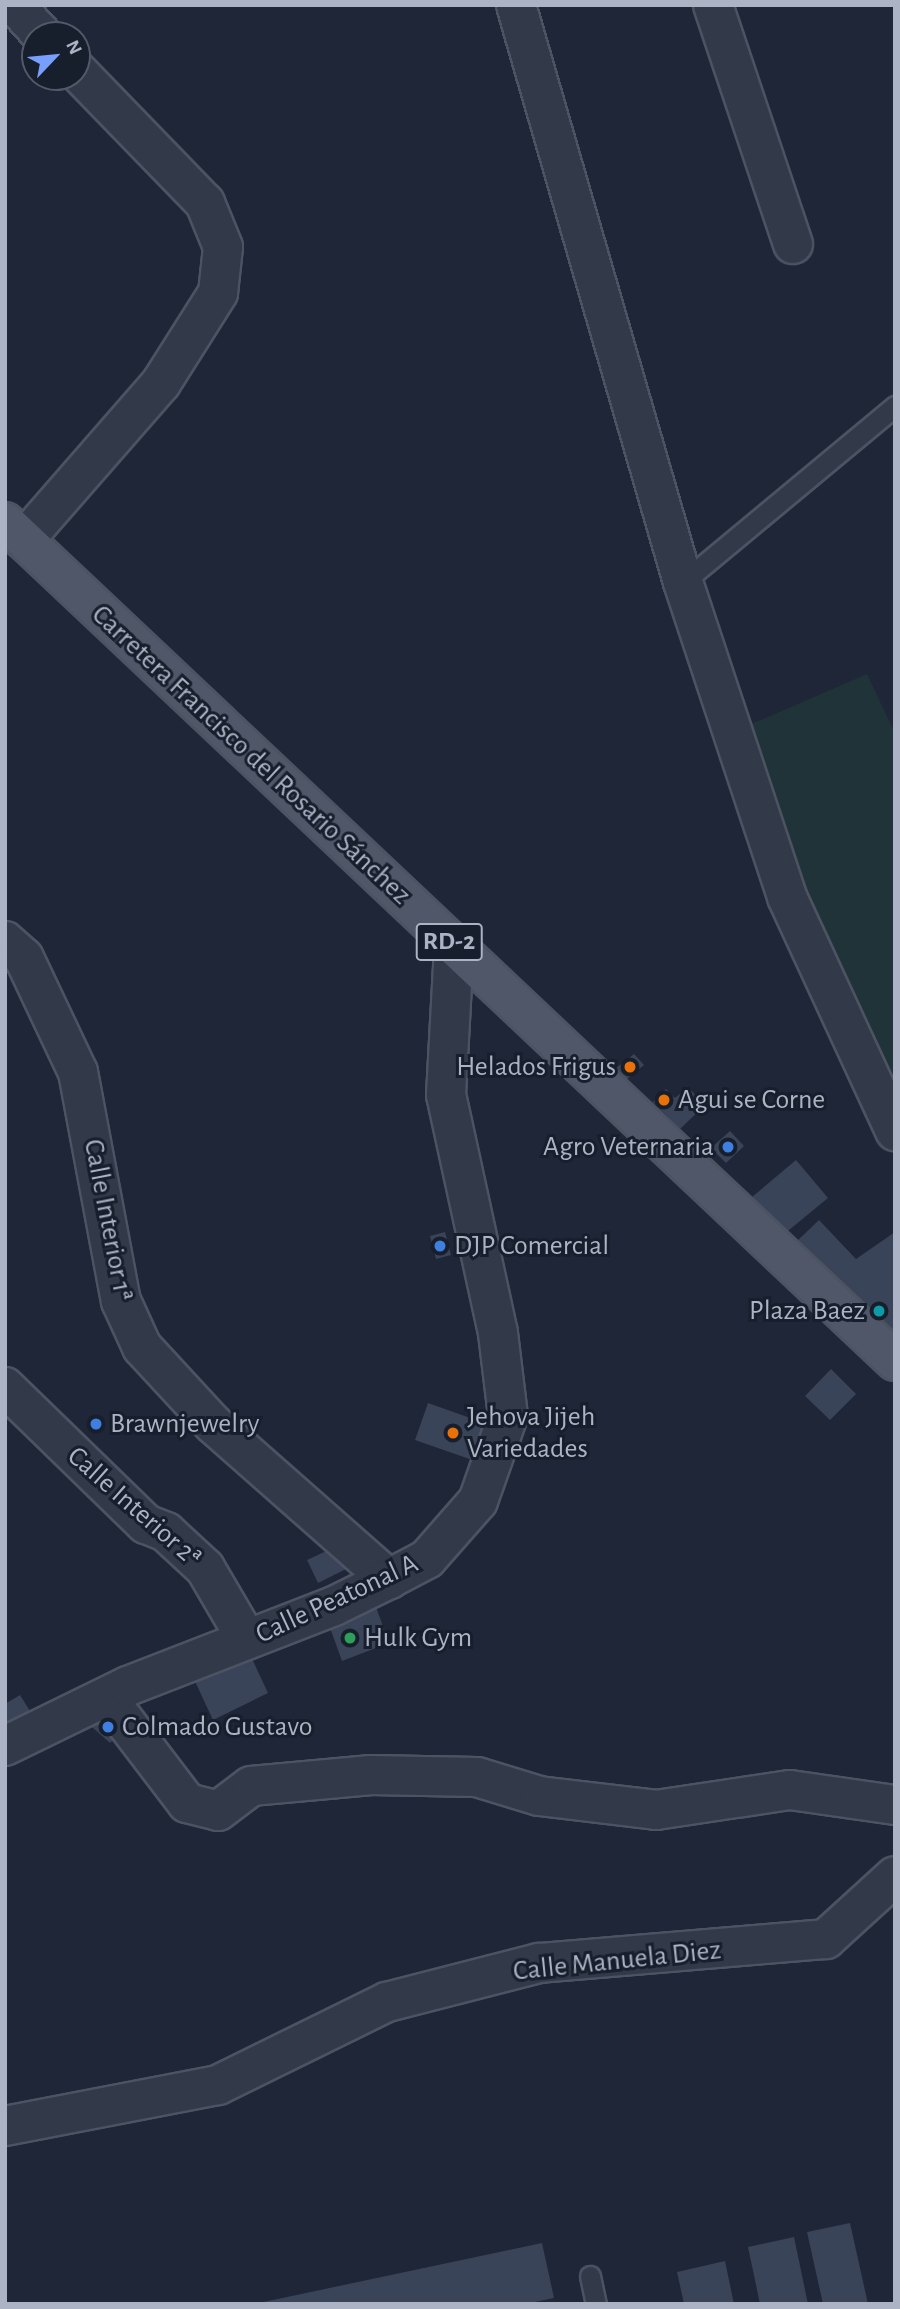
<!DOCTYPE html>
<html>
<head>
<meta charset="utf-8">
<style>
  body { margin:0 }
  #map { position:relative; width:900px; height:2309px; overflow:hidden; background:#1e2637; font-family:"Alegreya Sans",sans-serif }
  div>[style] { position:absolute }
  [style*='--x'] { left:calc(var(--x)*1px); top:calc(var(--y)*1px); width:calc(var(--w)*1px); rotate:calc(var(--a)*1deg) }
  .green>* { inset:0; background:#203338 }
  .building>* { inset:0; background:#3a4458 }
  .roads { filter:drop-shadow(2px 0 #4c5363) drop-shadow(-2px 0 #4c5363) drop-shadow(0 2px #4c5363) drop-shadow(0 -2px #4c5363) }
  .service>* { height:19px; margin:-9.5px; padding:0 9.5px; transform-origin:9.5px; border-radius:9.5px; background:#323948 }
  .minor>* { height:38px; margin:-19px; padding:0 19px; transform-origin:19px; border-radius:19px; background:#323948 }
  .primary>* { height:38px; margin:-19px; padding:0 19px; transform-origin:19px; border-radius:19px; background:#4f5768 }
  .dots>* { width:19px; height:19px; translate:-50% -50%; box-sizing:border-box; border:4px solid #171e2c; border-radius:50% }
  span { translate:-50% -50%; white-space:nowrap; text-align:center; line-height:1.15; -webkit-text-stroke:6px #171e2c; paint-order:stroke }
  .shield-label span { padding:2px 5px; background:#171e2c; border:2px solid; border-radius:5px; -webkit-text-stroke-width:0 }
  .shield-label { font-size:26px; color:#abb3c5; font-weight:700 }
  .street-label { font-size:28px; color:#abb3c5 }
  .poi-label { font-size:28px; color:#abb3c5 }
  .right { translate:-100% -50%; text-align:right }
  .left { translate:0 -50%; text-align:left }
  .frame { position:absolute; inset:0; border:7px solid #abb3c5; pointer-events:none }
  .north { position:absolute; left:21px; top:21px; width:70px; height:70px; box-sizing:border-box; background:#171e2c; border:2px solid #525a69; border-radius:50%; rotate:64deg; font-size:19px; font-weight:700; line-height:28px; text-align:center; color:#abb3c5 }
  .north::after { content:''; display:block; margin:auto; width:24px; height:32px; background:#789ffd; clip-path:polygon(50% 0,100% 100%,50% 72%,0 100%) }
</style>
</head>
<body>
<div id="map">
  <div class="green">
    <div style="clip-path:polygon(867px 674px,895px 733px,895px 1130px,733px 732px)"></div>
  </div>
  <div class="building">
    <div style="clip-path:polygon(634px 1054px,644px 1065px,626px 1080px,616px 1068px)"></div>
    <div style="clip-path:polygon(688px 1087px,705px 1105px,680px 1129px,653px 1102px,666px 1089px,675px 1098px)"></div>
    <div style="clip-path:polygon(730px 1131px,744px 1146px,726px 1163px,711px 1148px)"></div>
    <div style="clip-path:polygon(796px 1160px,828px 1198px,783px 1235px,752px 1197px)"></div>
    <div style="clip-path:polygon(819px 1220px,856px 1259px,895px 1232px,895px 1340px,795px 1243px)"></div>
    <div style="clip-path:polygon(445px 1232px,451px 1255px,436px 1259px,430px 1236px)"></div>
    <div style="clip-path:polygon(831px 1369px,856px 1394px,830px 1420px,805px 1396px)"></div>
    <div style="clip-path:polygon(428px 1403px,490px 1425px,478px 1462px,415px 1440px)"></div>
    <div style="clip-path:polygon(337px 1546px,348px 1568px,318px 1583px,307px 1560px)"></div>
    <div style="clip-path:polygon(376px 1607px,389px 1643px,342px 1661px,329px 1625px)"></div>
    <div style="clip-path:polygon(247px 1648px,268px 1693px,213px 1720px,192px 1675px)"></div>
    <div style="clip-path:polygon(20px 1695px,30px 1711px,5px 1726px,5px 1704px)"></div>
    <div style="clip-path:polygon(106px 1711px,124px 1728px,110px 1743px,92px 1727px)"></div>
    <div style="clip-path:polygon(850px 2223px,868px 2304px,823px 2304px,807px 2232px)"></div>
    <div style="clip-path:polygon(794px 2237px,808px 2304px,760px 2304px,748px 2247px)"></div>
    <div style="clip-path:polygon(542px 2243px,554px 2298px,525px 2304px,254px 2304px)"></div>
    <div style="clip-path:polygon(725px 2261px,734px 2304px,684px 2304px,677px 2272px)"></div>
  </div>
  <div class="roads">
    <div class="service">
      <div style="--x:683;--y:582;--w:276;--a:-39.7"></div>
      <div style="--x:590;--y:2276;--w:29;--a:78"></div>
    </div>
    <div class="minor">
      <div style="--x:15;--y:5;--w:40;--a:48"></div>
      <div style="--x:516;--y:5;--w:601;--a:73.86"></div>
      <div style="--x:683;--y:582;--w:332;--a:71.7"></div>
      <div style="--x:787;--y:897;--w:258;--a:65.2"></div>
      <div style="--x:713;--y:5;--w:252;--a:71.5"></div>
      <div style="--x:24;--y:540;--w:208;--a:-48.9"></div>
      <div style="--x:161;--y:383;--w:107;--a:-57.7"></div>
      <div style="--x:218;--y:293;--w:46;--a:-83.8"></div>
      <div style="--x:223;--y:247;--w:48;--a:-112.2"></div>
      <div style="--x:205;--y:203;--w:184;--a:-134.1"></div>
      <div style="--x:5;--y:941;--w:25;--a:42"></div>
      <div style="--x:24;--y:958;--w:126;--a:64.7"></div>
      <div style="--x:78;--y:1072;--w:233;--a:79.4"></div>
      <div style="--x:121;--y:1301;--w:51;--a:65.5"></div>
      <div style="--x:142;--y:1347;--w:105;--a:47.3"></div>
      <div style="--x:213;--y:1424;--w:235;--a:41.4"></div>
      <div style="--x:5;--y:1387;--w:197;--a:44.2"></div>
      <div style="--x:146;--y:1524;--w:22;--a:22"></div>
      <div style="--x:166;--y:1532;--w:53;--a:42.7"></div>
      <div style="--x:205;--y:1568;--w:83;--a:59.7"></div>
      <div style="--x:107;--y:1698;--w:132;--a:52.7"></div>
      <div style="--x:187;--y:1803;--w:32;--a:14"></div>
      <div style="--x:218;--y:1811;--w:41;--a:-37.1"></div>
      <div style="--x:251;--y:1786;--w:121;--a:-5.2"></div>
      <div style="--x:371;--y:1775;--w:106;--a:1.1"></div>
      <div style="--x:477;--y:1777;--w:65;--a:17"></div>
      <div style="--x:539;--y:1796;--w:118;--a:6.8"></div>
      <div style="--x:656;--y:1810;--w:135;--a:-8.5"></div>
      <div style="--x:790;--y:1790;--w:106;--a:8.1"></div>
      <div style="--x:5;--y:1746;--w:137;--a:-26"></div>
      <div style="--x:128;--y:1686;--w:221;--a:-21.2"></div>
      <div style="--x:334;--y:1606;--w:61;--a:-26.1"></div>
      <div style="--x:389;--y:1579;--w:43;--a:-27.8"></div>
      <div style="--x:427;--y:1559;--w:77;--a:-48.7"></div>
      <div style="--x:478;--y:1501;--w:90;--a:-70.6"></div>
      <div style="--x:508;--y:1416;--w:84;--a:-96.9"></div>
      <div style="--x:498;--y:1333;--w:244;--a:-102.3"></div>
      <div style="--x:446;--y:1095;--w:148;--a:-86.9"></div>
      <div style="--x:5;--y:2126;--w:217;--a:-10.9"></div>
      <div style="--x:218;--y:2085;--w:188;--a:-26.2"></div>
      <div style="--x:387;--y:2002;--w:157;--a:-14.4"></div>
      <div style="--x:539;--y:1963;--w:288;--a:-4.8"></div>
      <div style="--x:826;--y:1939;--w:93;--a:-42.4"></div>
    </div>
    <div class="primary">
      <div style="--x:5;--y:522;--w:1223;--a:43.31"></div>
    </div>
  </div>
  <div class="dots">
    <div style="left:630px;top:1067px;background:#e8710a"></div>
    <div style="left:664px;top:1100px;background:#e8710a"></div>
    <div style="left:728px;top:1147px;background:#3f7fe0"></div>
    <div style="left:440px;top:1246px;background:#3f7fe0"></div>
    <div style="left:879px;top:1311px;background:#0f9aa8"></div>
    <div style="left:96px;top:1424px;background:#3f7fe0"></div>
    <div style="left:453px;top:1433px;background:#e8710a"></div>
    <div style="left:350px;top:1638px;background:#2e9e5b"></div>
    <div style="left:108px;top:1727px;background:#3f7fe0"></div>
  </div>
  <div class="shield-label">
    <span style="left:449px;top:942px">RD-2</span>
  </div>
  <div class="street-label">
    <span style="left:251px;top:755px;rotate:43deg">Carretera Francisco del Rosario Sánchez</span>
    <span style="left:108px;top:1220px;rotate:79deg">Calle Interior 1ª</span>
    <span style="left:134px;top:1507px;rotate:41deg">Calle Interior 2ª</span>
    <span style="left:337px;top:1599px;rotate:-25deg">Calle Peatonal A</span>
    <span style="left:617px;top:1961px;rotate:-6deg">Calle Manuela Diez</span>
  </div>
  <div class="poi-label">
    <span class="right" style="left:616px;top:1067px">Helados Frigus</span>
    <span class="left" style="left:678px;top:1100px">Agui se Corne</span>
    <span class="right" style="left:714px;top:1147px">Agro Veternaria</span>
    <span class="left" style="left:454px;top:1246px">DJP Comercial</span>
    <span class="right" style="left:865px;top:1311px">Plaza Baez</span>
    <span class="left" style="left:467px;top:1433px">Jehova Jijeh<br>Variedades</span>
    <span class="left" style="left:110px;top:1424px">Brawnjewelry</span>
    <span class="left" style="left:364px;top:1638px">Hulk Gym</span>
    <span class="left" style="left:122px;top:1727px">Colmado Gustavo</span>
  </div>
  <div class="frame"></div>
  <div class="north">N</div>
</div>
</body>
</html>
